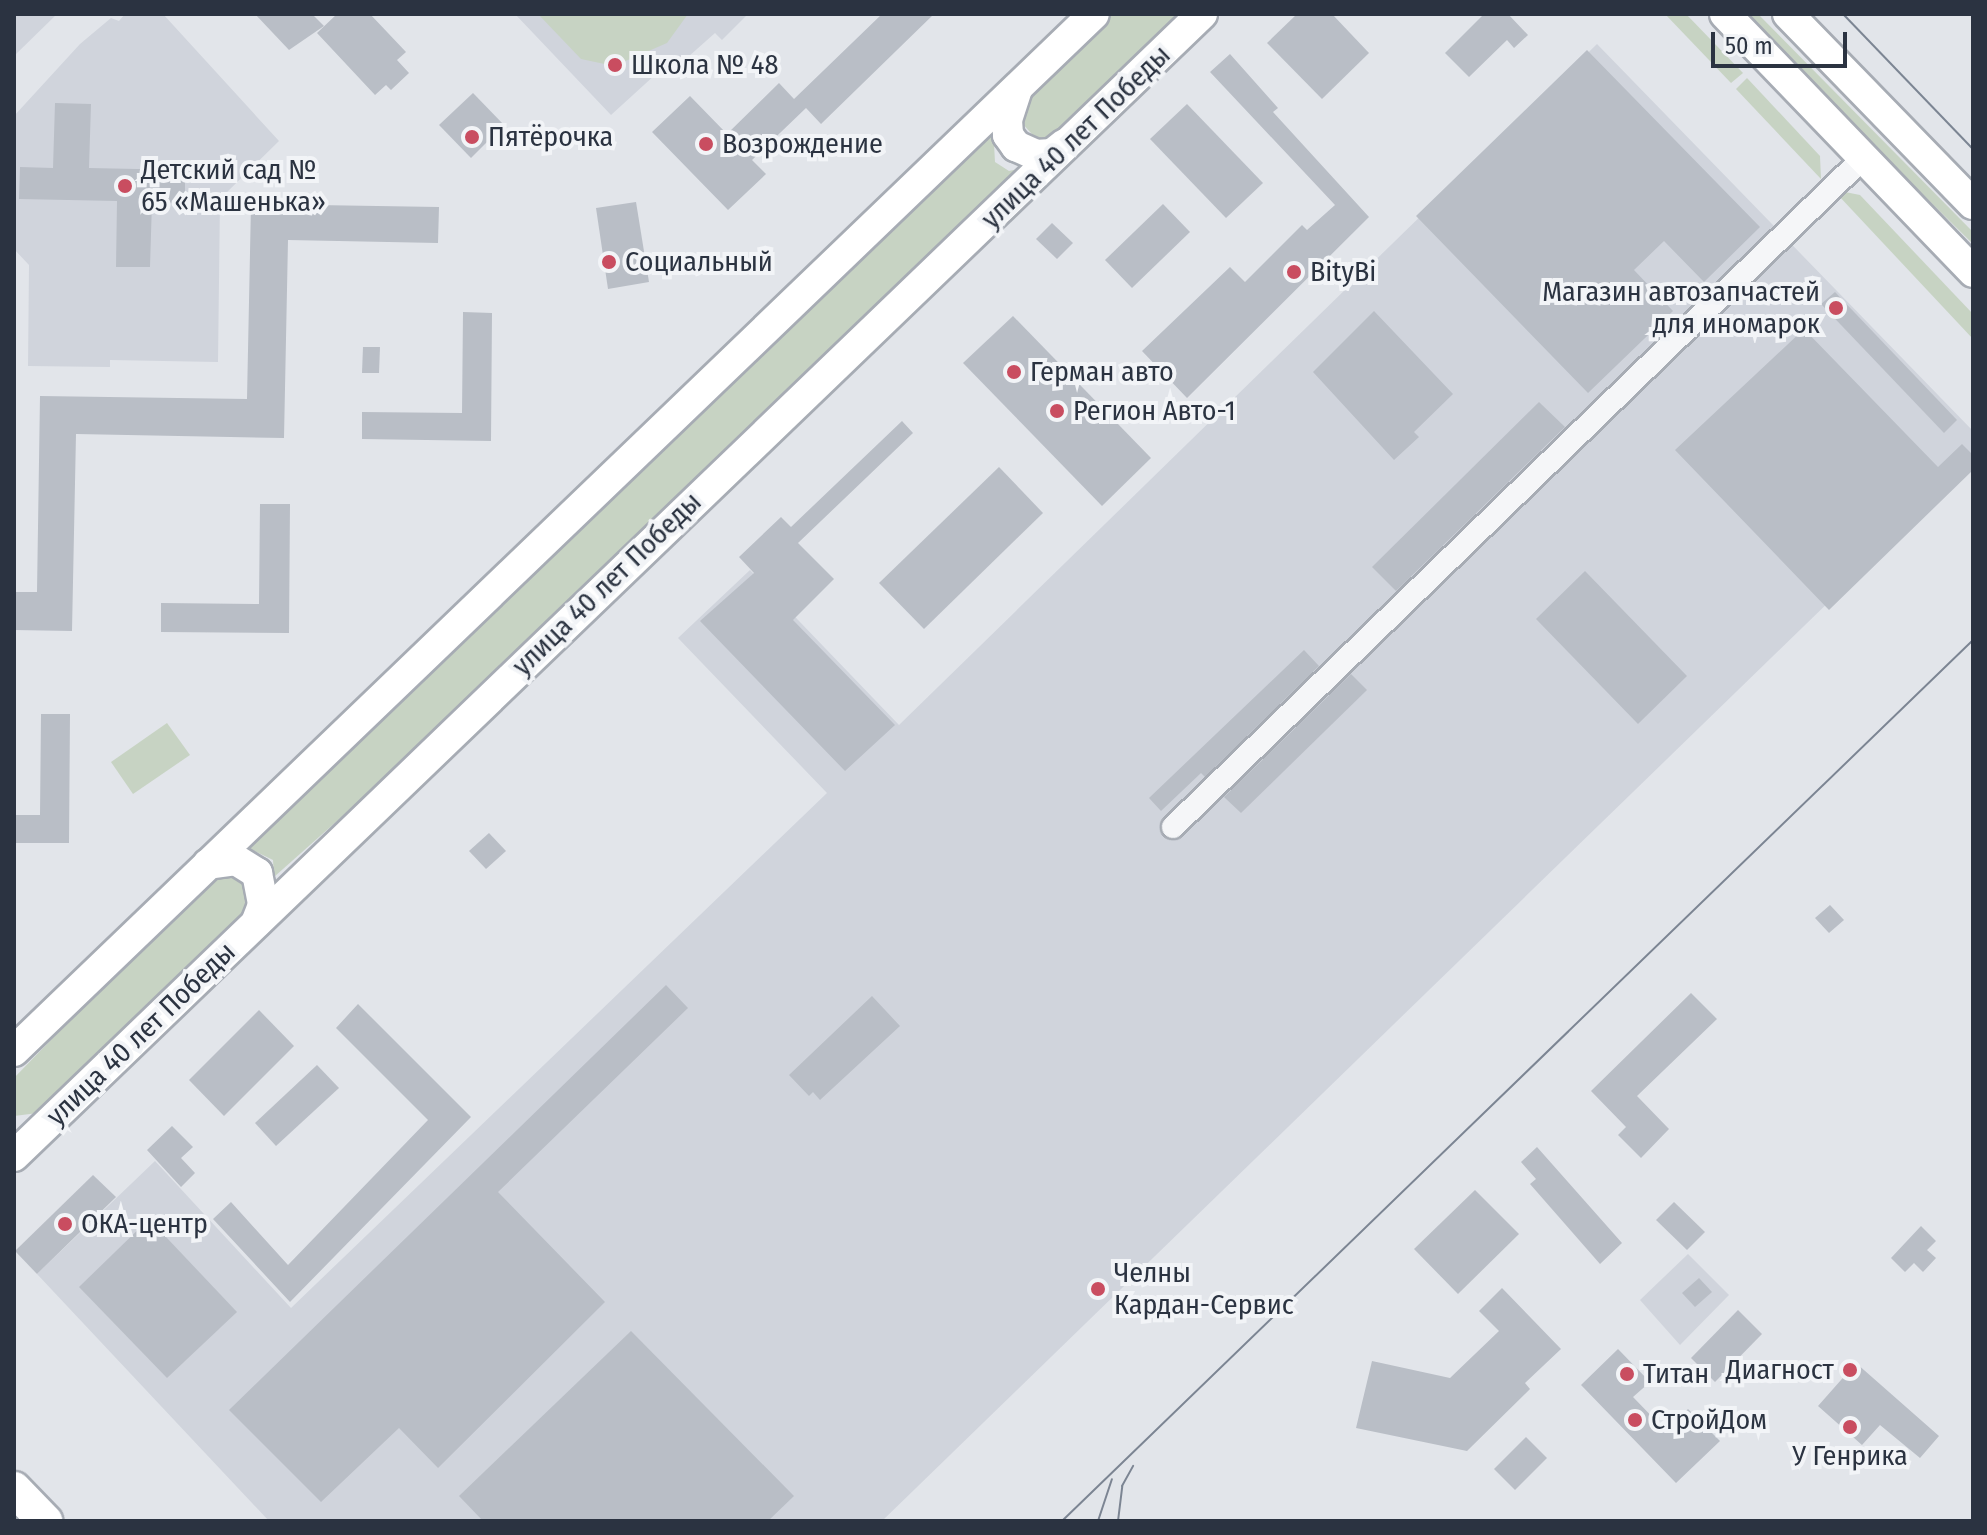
<!DOCTYPE html>
<html>
<head>
<meta charset="utf-8">
<style>
  body { margin:0 }
  #map { position:relative; width:1987px; height:1535px; overflow:hidden; background:#e2e5ea; font-family:"Fira Sans Condensed",sans-serif }
  div>[style] { position:absolute }
  [style*='--x'] { left:calc(var(--x)*1px); top:calc(var(--y)*1px); width:calc(var(--w)*1px); rotate:calc(var(--a)*1deg) }
  .built>* { inset:0; background:#d0d4dc }
  .green>* { inset:0; background:#c7d3c3 }
  .building>* { inset:0; background:#b9bec6 }
  .roads { filter:drop-shadow(2px 0 #a7acb4) drop-shadow(-2px 0 #a7acb4) drop-shadow(0 2px #a7acb4) drop-shadow(0 -2px #a7acb4) }
  .street>* { height:22px; margin:-11px; padding:0 11px; transform-origin:11px; border-radius:11px; background:#f5f6f8 }
  .secondary>* { height:30px; margin:-15px; padding:0 15px; transform-origin:15px; border-radius:15px; background:#fff }
  .primary>* { height:34px; margin:-17px; padding:0 17px; transform-origin:17px; border-radius:17px; background:#fff }
  .tram>* { height:2px; margin:-1px; padding:0 1px; transform-origin:1px; border-radius:1px; background:#7c8593 }
  .dots>* { width:22px; height:22px; translate:-50% -50%; box-sizing:border-box; border:4px solid #f2f4f7; border-radius:50% }
  span { translate:-50% -50%; white-space:nowrap; text-align:center; line-height:1.15; -webkit-text-stroke:8px #f2f4f7; paint-order:stroke }
  .poi-label { font-size:28px; color:#2b3341 }
  .left { translate:0 -50%; text-align:left }
  .right { translate:-100% -50%; text-align:right }
  .street-label { font-size:28px; color:#2b3341 }
  .frame { position:absolute; inset:0; border:16px solid #2b3341; pointer-events:none }
  .scale { position:absolute; left:1711px; top:32px; width:136px; height:36px; box-sizing:border-box; border:4px solid #2b3341; border-top:0; padding-left:10px; font-size:24px; line-height:28px; white-space:nowrap; color:#2b3341; -webkit-text-stroke:6px #f2f4f7; paint-order:stroke }
</style>
</head>
<body>
<div id="map">
  <div class="built">
    <div style="clip-path:polygon(14px 14px,57px 14px,14px 56px)"></div>
    <div style="clip-path:polygon(125px 14px,163px 14px,279px 141px,220px 199px,218px 362px,110px 360px,110px 367px,28px 366px,29px 265px,14px 249px,14px 116px,80px 44px,111px 18px,119px 21px)"></div>
    <div style="clip-path:polygon(515px 14px,748px 14px,722px 40px,715px 33px,679px 65px,667px 64px,611px 115px)"></div>
    <div style="clip-path:polygon(1597px 44px,1973px 431px,1973px 462px,882px 1521px,269px 1521px,37px 1274px,155px 1161px,291px 1308px,827px 793px,678px 638px,750px 570px,899px 725px)"></div>
    <div style="clip-path:polygon(1688px 1254px,1729px 1295px,1680px 1345px,1640px 1300px)"></div>
  </div>
  <div class="green">
    <div style="clip-path:polygon(538px 14px,688px 14px,667px 43px,614px 66px,581px 59px)"></div>
    <div style="clip-path:polygon(1109px 14px,1186px 14px,1051px 142px,1040px 143px,1021px 122px,1025px 96px)"></div>
    <div style="clip-path:polygon(1665px 14px,1686px 14px,1743px 73px,1731px 83px)"></div>
    <div style="clip-path:polygon(1740px 14px,1758px 14px,1973px 232px,1973px 244px)"></div>
    <div style="clip-path:polygon(1747px 78px,1820px 156px,1821px 179px,1736px 89px)"></div>
    <div style="clip-path:polygon(993px 126px,995px 162px,1009px 171px,1031px 166px,463px 709px,274px 877px,273px 860px,244px 846px)"></div>
    <div style="clip-path:polygon(1845px 192px,1860px 195px,1973px 314px,1973px 339px,1838px 195px)"></div>
    <div style="clip-path:polygon(167px 723px,190px 755px,133px 794px,111px 762px)"></div>
    <div style="clip-path:polygon(212px 874px,235px 874px,249px 886px,247px 916px,38px 1113px,14px 1116px,14px 1078px)"></div>
  </div>
  <div class="building">
    <div style="clip-path:polygon(255px 14px,312px 14px,324px 26px,289px 50px)"></div>
    <div style="clip-path:polygon(337px 14px,370px 14px,406px 52px,397px 60px,409px 73px,391px 90px,386px 85px,375px 95px,317px 33px)"></div>
    <div style="clip-path:polygon(882px 14px,934px 14px,821px 124px,806px 108px,752px 160px,766px 174px,728px 210px,652px 132px,690px 96px,727px 134px,779px 83px,794px 99px)"></div>
    <div style="clip-path:polygon(1297px 14px,1332px 14px,1369px 53px,1322px 99px,1267px 43px)"></div>
    <div style="clip-path:polygon(1484px 14px,1508px 14px,1528px 35px,1514px 48px,1507px 40px,1469px 77px,1445px 53px)"></div>
    <div style="clip-path:polygon(1587px 50px,1760px 227px,1704px 282px,1664px 241px,1634px 270px,1673px 311px,1588px 393px,1416px 216px)"></div>
    <div style="clip-path:polygon(1230px 54px,1278px 108px,1273px 112px,1369px 217px,1187px 398px,1142px 351px,1230px 267px,1245px 282px,1302px 225px,1307px 230px,1335px 205px,1210px 72px)"></div>
    <div style="clip-path:polygon(473px 93px,504px 125px,471px 158px,439px 125px)"></div>
    <div style="clip-path:polygon(55px 103px,91px 104px,89px 168px,185px 170px,185px 203px,152px 202px,150px 267px,116px 267px,117px 201px,19px 199px,20px 167px,53px 168px)"></div>
    <div style="clip-path:polygon(1187px 104px,1263px 183px,1226px 218px,1150px 139px)"></div>
    <div style="clip-path:polygon(636px 202px,649px 282px,608px 289px,596px 208px)"></div>
    <div style="clip-path:polygon(251px 204px,439px 207px,438px 243px,288px 240px,284px 438px,76px 434px,72px 631px,14px 630px,14px 592px,37px 592px,40px 396px,247px 399px)"></div>
    <div style="clip-path:polygon(1163px 204px,1190px 232px,1132px 288px,1105px 260px)"></div>
    <div style="clip-path:polygon(1052px 223px,1073px 243px,1057px 259px,1036px 239px)"></div>
    <div style="clip-path:polygon(1835px 292px,1957px 420px,1944px 433px,1821px 304px)"></div>
    <div style="clip-path:polygon(1374px 311px,1453px 394px,1414px 432px,1419px 437px,1394px 460px,1313px 372px)"></div>
    <div style="clip-path:polygon(463px 312px,492px 313px,491px 441px,362px 439px,362px 412px,462px 413px)"></div>
    <div style="clip-path:polygon(1013px 316px,1151px 458px,1102px 506px,963px 363px)"></div>
    <div style="clip-path:polygon(1804px 329px,1938px 467px,1962px 444px,1973px 455px,1973px 470px,1829px 610px,1675px 450px)"></div>
    <div style="clip-path:polygon(363px 347px,380px 347px,379px 373px,362px 373px)"></div>
    <div style="clip-path:polygon(1539px 402px,1565px 427px,1396px 591px,1372px 567px)"></div>
    <div style="clip-path:polygon(902px 421px,913px 433px,798px 543px,834px 579px,793px 620px,895px 725px,845px 771px,700px 621px,754px 573px,739px 557px,781px 517px,791px 527px)"></div>
    <div style="clip-path:polygon(999px 467px,1043px 513px,924px 629px,879px 583px)"></div>
    <div style="clip-path:polygon(260px 504px,290px 504px,289px 633px,161px 632px,161px 603px,259px 604px)"></div>
    <div style="clip-path:polygon(1585px 571px,1687px 676px,1638px 724px,1536px 619px)"></div>
    <div style="clip-path:polygon(1304px 650px,1319px 666px,1205px 777px,1201px 773px,1161px 811px,1149px 798px)"></div>
    <div style="clip-path:polygon(1351px 674px,1367px 690px,1241px 813px,1224px 797px)"></div>
    <div style="clip-path:polygon(41px 714px,70px 714px,69px 843px,14px 843px,14px 815px,40px 815px)"></div>
    <div style="clip-path:polygon(489px 833px,506px 851px,486px 869px,469px 851px)"></div>
    <div style="clip-path:polygon(1830px 905px,1844px 920px,1829px 933px,1815px 918px)"></div>
    <div style="clip-path:polygon(666px 985px,688px 1008px,498px 1192px,605px 1302px,438px 1468px,399px 1428px,321px 1502px,229px 1410px)"></div>
    <div style="clip-path:polygon(1691px 993px,1717px 1019px,1637px 1096px,1669px 1129px,1641px 1158px,1618px 1135px,1626px 1127px,1591px 1091px)"></div>
    <div style="clip-path:polygon(872px 996px,900px 1026px,820px 1100px,813px 1092px,809px 1096px,789px 1075px)"></div>
    <div style="clip-path:polygon(358px 1004px,471px 1117px,290px 1302px,213px 1219px,231px 1202px,288px 1265px,428px 1120px,336px 1028px)"></div>
    <div style="clip-path:polygon(259px 1010px,294px 1046px,224px 1116px,189px 1080px)"></div>
    <div style="clip-path:polygon(317px 1065px,339px 1088px,276px 1146px,255px 1123px)"></div>
    <div style="clip-path:polygon(172px 1126px,193px 1147px,181px 1158px,195px 1173px,181px 1187px,147px 1150px)"></div>
    <div style="clip-path:polygon(1537px 1147px,1622px 1243px,1600px 1264px,1530px 1184px,1536px 1179px,1521px 1162px)"></div>
    <div style="clip-path:polygon(93px 1175px,116px 1197px,37px 1274px,15px 1251px)"></div>
    <div style="clip-path:polygon(1475px 1190px,1519px 1234px,1458px 1294px,1414px 1249px)"></div>
    <div style="clip-path:polygon(1674px 1202px,1705px 1232px,1687px 1250px,1656px 1220px)"></div>
    <div style="clip-path:polygon(149px 1219px,237px 1312px,167px 1378px,79px 1287px)"></div>
    <div style="clip-path:polygon(1921px 1226px,1936px 1241px,1927px 1250px,1936px 1258px,1923px 1272px,1914px 1263px,1905px 1272px,1891px 1258px)"></div>
    <div style="clip-path:polygon(1699px 1278px,1712px 1292px,1695px 1307px,1682px 1293px)"></div>
    <div style="clip-path:polygon(1502px 1288px,1561px 1349px,1525px 1383px,1530px 1389px,1467px 1451px,1356px 1428px,1372px 1361px,1450px 1378px,1499px 1331px,1479px 1311px)"></div>
    <div style="clip-path:polygon(1738px 1310px,1762px 1334px,1715px 1382px,1691px 1358px)"></div>
    <div style="clip-path:polygon(631px 1331px,794px 1496px,768px 1521px,483px 1521px,459px 1496px)"></div>
    <div style="clip-path:polygon(1618px 1349px,1650px 1382px,1633px 1397px,1666px 1431px,1688px 1409px,1720px 1441px,1676px 1483px,1581px 1385px)"></div>
    <div style="clip-path:polygon(1856px 1363px,1939px 1436px,1920px 1458px,1880px 1425px,1862px 1445px,1818px 1406px)"></div>
    <div style="clip-path:polygon(1526px 1437px,1547px 1458px,1515px 1490px,1494px 1469px)"></div>
  </div>
  <div class="roads">
    <div class="street">
      <div style="--x:1173;--y:827;--w:961;--a:-44.11"></div>
    </div>
    <div class="secondary">
      <div style="--x:1725;--y:14;--w:358;--a:46.1"></div>
      <div style="--x:1788;--y:14;--w:265;--a:45.8"></div>
      <div style="--x:1017;--y:89;--w:33;--a:108"></div>
      <div style="--x:1007;--y:120;--w:15;--a:86"></div>
      <div style="--x:1008;--y:135;--w:14;--a:54"></div>
      <div style="--x:1016;--y:146;--w:22;--a:24"></div>
      <div style="--x:1036;--y:155;--w:16;--a:-4"></div>
      <div style="--x:1052;--y:154;--w:16;--a:-38"></div>
      <div style="--x:208;--y:864;--w:28;--a:-8"></div>
      <div style="--x:236;--y:860;--w:25;--a:32"></div>
      <div style="--x:257;--y:873;--w:33;--a:79"></div>
      <div style="--x:263;--y:905;--w:19;--a:111"></div>
      <div style="--x:14;--y:1051;--w:1497;--a:-43.84"></div>
      <div style="--x:14;--y:1156;--w:1648;--a:-43.87"></div>
    </div>
    <div class="primary">
      <div style="--x:14;--y:1489;--w:45;--a:45.9"></div>
    </div>
  </div>
  <div class="tram">
    <div style="--x:1843;--y:14;--w:187;--a:46.1"></div>
    <div style="--x:1062;--y:1521;--w:1267;--a:-44.04"></div>
    <div style="--x:1098;--y:1521;--w:44;--a:-71.6"></div>
    <div style="--x:1118;--y:1521;--w:35;--a:-83"></div>
    <div style="--x:1122;--y:1486;--w:23;--a:-61"></div>
  </div>
  <div class="dots">
    <div style="left:615px;top:65px;background:#c94d60"></div>
    <div style="left:472px;top:137px;background:#c94d60"></div>
    <div style="left:706px;top:144px;background:#c94d60"></div>
    <div style="left:125px;top:186px;background:#c94d60"></div>
    <div style="left:609px;top:262px;background:#c94d60"></div>
    <div style="left:1294px;top:272px;background:#c94d60"></div>
    <div style="left:1836px;top:308px;background:#c94d60"></div>
    <div style="left:1014px;top:372px;background:#c94d60"></div>
    <div style="left:1057px;top:411px;background:#c94d60"></div>
    <div style="left:65px;top:1224px;background:#c94d60"></div>
    <div style="left:1098px;top:1289px;background:#c94d60"></div>
    <div style="left:1850px;top:1370px;background:#c94d60"></div>
    <div style="left:1627px;top:1374px;background:#c94d60"></div>
    <div style="left:1635px;top:1420px;background:#c94d60"></div>
    <div style="left:1850px;top:1427px;background:#c94d60"></div>
  </div>
  <div class="poi-label">
    <span class="left" style="left:631px;top:65px">Школа № 48</span>
    <span class="left" style="left:488px;top:137px">Пятёрочка</span>
    <span class="left" style="left:722px;top:144px">Возрождение</span>
    <span class="left" style="left:141px;top:186px">Детский сад №<br>65 «Машенька»</span>
    <span class="left" style="left:625px;top:262px">Социальный</span>
    <span class="left" style="left:1310px;top:272px">BityBi</span>
    <span class="right" style="left:1820px;top:308px">Магазин автозапчастей<br>для иномарок</span>
    <span class="left" style="left:1030px;top:372px">Герман авто</span>
    <span class="left" style="left:1073px;top:411px">Регион Авто-1</span>
    <span class="left" style="left:81px;top:1224px">ОКА-центр</span>
    <span class="left" style="left:1114px;top:1289px">Челны<br>Кардан-Сервис</span>
    <span class="right" style="left:1834px;top:1370px">Диагност</span>
    <span class="left" style="left:1643px;top:1374px">Титан</span>
    <span class="left" style="left:1651px;top:1420px">СтройДом</span>
    <span style="left:1850px;top:1456px">У Генрика</span>
  </div>
  <div class="street-label">
    <span style="left:1076px;top:137px;rotate:-44deg">улица 40 лет Победы</span>
    <span style="left:607px;top:584px;rotate:-44deg">улица 40 лет Победы</span>
    <span style="left:141px;top:1034px;rotate:-44deg">улица 40 лет Победы</span>
  </div>
  <div class="frame"></div>
  <div class="scale">50 m</div>
</div>
</body>
</html>
